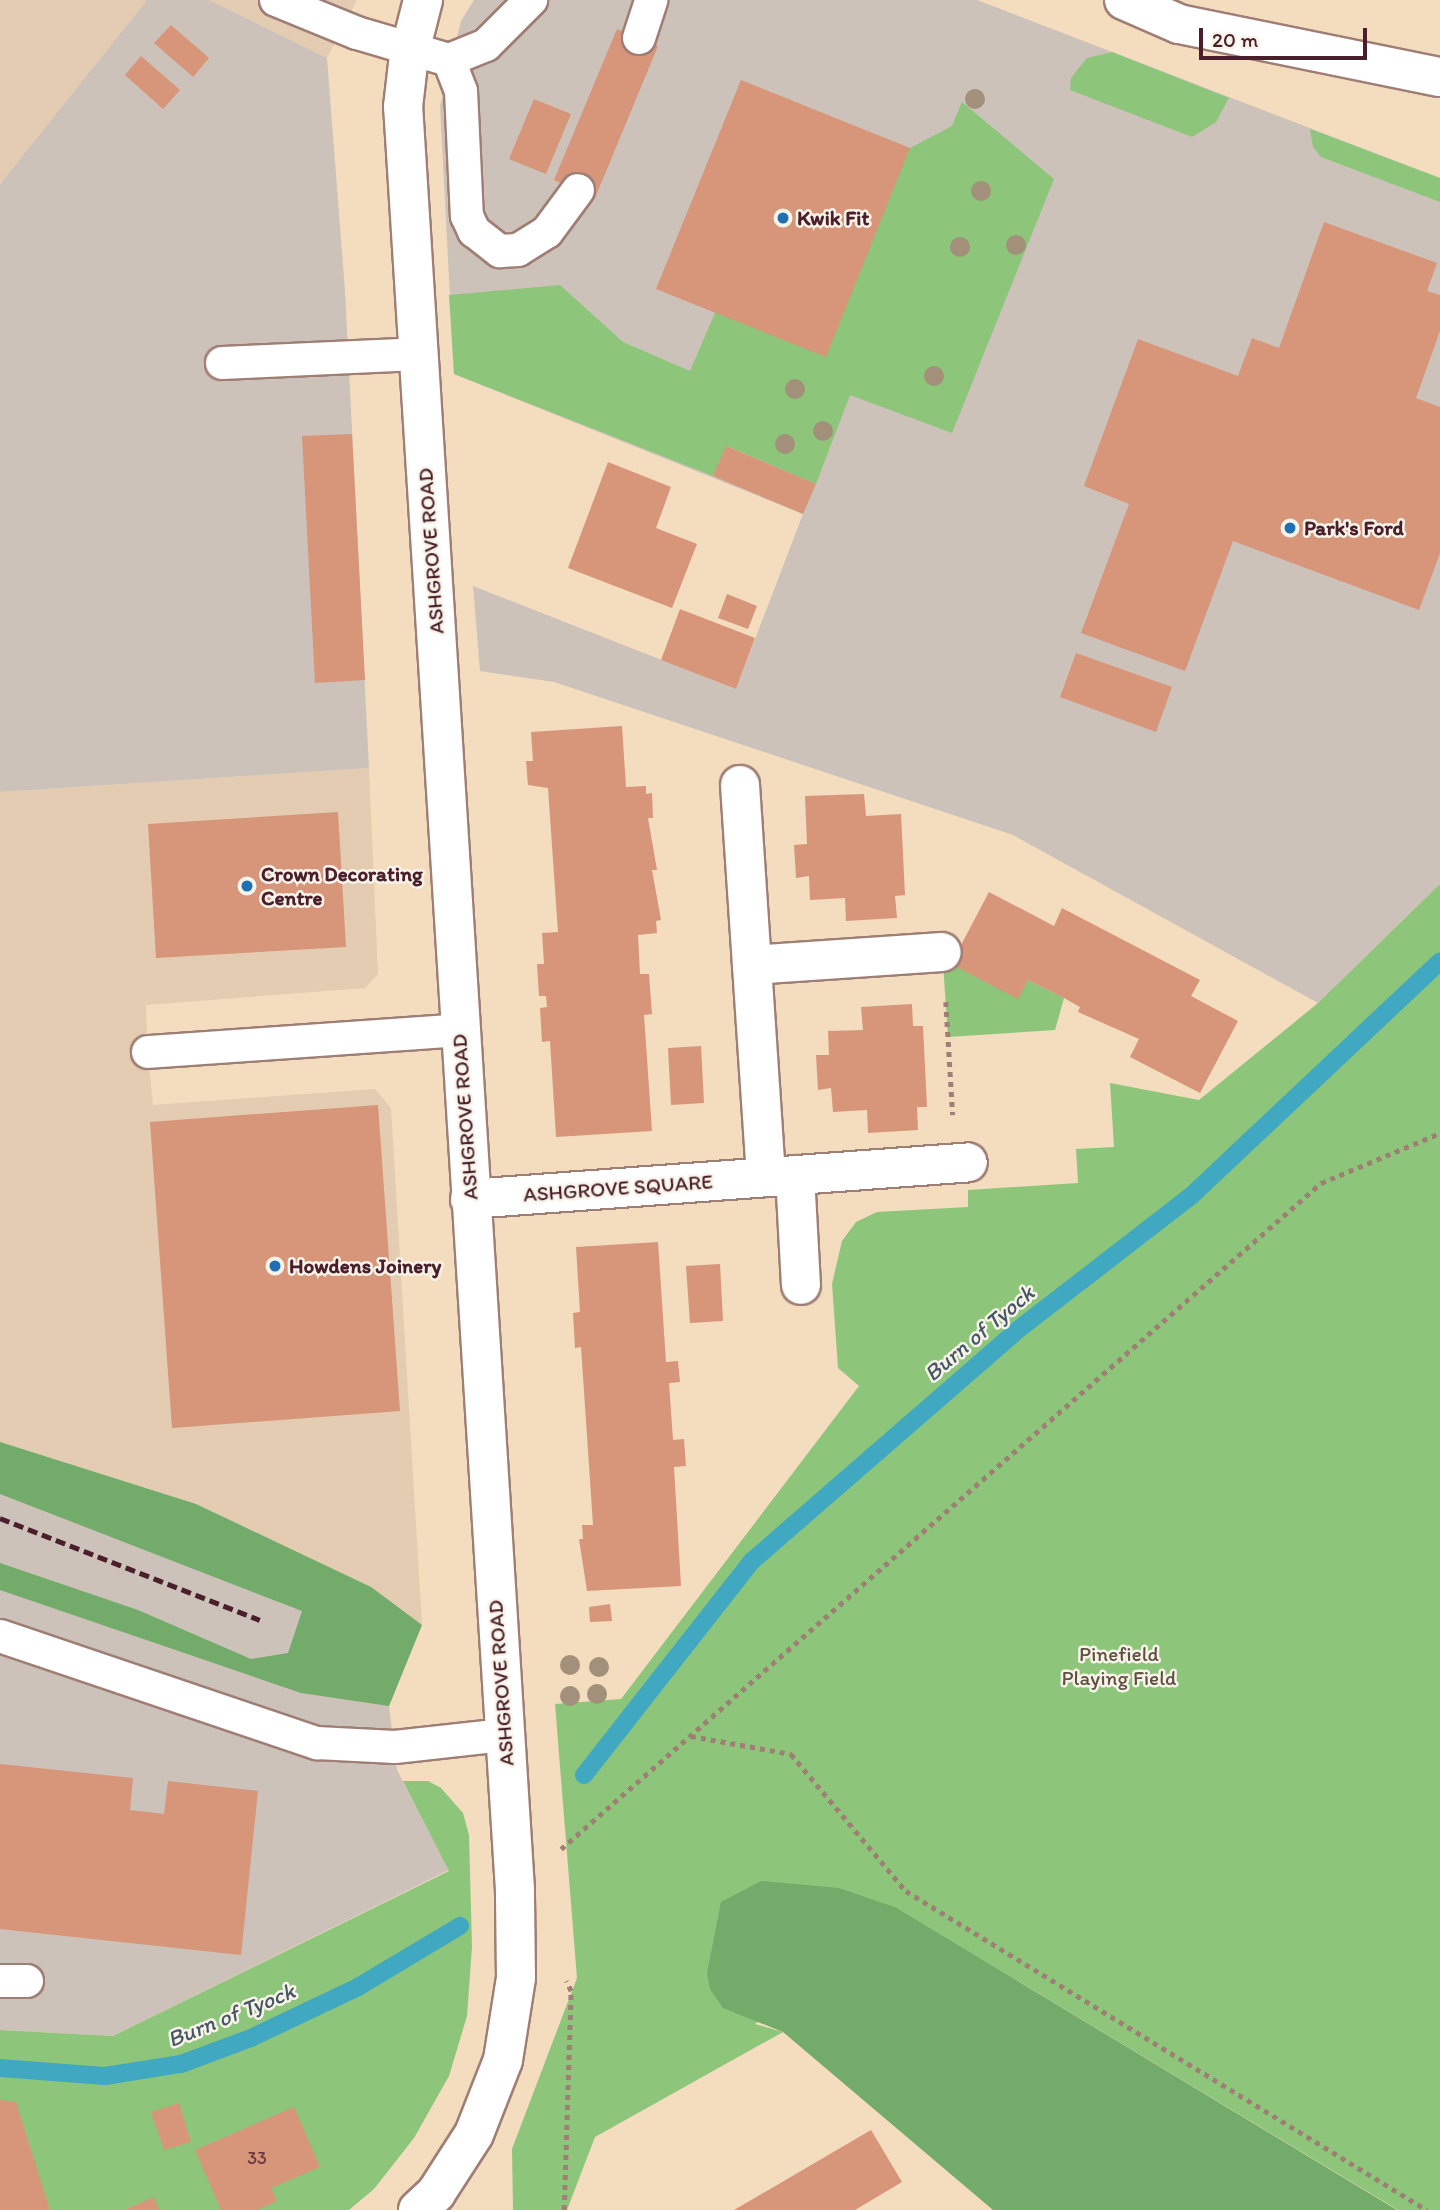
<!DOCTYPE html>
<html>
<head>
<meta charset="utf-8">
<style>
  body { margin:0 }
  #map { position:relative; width:1440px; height:2210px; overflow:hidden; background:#f4dcbf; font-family:Itim,sans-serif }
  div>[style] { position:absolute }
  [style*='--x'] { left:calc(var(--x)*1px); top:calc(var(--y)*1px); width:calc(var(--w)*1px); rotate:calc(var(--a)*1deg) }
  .built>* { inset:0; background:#e3ccb2 }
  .industrial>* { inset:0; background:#ccc2b9 }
  .green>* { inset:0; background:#8dc67a }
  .forest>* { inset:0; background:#72ab6a }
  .stream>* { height:18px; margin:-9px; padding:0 9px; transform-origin:9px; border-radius:9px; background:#41a8c1 }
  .building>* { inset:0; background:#d79579 }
  .path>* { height:4.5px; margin-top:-2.25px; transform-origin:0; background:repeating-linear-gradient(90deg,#9f7e75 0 5px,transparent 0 10px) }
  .roads { filter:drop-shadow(2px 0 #9f7e75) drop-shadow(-2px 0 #9f7e75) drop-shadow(0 2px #9f7e75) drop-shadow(0 -2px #9f7e75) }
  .lane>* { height:32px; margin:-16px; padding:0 16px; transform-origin:16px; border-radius:16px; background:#fff }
  .street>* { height:38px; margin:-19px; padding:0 19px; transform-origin:19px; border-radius:19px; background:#fff }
  .highway>* { height:38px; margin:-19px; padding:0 19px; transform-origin:19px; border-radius:19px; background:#fff }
  .rail>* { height:5px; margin-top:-2.5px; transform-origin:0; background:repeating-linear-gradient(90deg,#4a1f2b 0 10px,transparent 0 15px) }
  .trees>* { width:20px; height:20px; margin:-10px; border-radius:50%; background:#a2907b }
  .dots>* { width:19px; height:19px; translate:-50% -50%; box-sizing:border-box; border:4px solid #f7f3e8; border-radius:50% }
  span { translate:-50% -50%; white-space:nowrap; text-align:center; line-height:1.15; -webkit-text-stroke:5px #f7f3e8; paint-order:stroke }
  .number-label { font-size:18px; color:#6d3c3e }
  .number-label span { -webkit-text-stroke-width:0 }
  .poi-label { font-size:21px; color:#4a1f2b; font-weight:700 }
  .left { translate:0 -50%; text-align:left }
  .street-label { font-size:21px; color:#4a1f2b }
  .park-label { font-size:21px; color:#5e5143 }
  .water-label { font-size:23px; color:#465667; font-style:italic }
  .scale { position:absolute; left:1199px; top:28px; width:168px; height:32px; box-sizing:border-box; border:4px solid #4a1f2b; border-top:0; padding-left:9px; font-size:21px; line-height:24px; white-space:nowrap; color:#4a1f2b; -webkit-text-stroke:5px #f7f3e8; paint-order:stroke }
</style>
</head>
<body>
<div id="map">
  <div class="built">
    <div style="clip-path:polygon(0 0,147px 0,0 184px)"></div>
    <div style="clip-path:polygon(209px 0,357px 0,327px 58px)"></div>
    <div style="clip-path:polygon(369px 768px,378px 974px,365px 988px,146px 1005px,148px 1052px,153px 1105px,375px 1089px,391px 1108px,422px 1625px,371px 1587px,196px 1504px,0 1442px,0 792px)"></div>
  </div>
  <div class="industrial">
    <div style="clip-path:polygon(147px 0,209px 0,327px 58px,345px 291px,369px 768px,0 792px,0 184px)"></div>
    <div style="clip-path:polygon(474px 0,977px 0,1440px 178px,1440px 884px,1318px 1003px,1013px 835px,554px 682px,480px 671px,473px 586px,736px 689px,803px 514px,454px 374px,440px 106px,461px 21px)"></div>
    <div style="clip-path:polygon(0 1442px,196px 1504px,371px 1587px,422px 1625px,389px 1706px,397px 1770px,449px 1870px,113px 2036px,0 2030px)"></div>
  </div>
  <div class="green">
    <div style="clip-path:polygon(1112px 52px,1229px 98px,1216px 122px,1192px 137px,1070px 90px,1071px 78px,1087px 58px)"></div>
    <div style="clip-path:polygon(962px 102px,1054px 179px,952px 433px,850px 395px,816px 484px,727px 446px,713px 476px,454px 374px,449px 295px,560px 285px,623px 342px,690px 371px,715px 313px,910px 148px,952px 126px)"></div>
    <div style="clip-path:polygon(1310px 129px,1440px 178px,1440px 202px,1321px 157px,1313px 147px)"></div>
    <div style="clip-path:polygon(1440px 884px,1440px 2210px,1398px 2210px,897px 1908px,755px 2024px,783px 2032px,595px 2137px,567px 2210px,513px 2210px,512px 2149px,577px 1978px,555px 1704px,621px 1699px,859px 1386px,838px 1368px,832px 1284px,842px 1241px,856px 1222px,877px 1212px,968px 1207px,968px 1190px,1078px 1183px,1076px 1149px,1114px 1147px,1110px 1083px,1199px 1100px,1318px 1003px)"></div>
    <div style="clip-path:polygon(943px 963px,1028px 980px,1064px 998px,1055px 1030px,948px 1037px)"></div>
    <div style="clip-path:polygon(403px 1781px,428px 1781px,441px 1788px,463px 1813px,469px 1835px,472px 1947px,467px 2016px,449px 2076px,414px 2138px,374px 2189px,349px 2210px,50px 2210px,0 2100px,0 2030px,113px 2036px,449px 1871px)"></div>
  </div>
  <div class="forest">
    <div style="clip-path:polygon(0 1442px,196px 1504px,371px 1587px,422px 1625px,389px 1706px,301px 1693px,0 1590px,0 1563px,138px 1610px,251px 1659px,288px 1653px,302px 1611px,0 1494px)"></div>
    <div style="clip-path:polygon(761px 1881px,839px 1888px,897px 1908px,1397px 2210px,993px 2210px,783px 2032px,723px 2008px,710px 1989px,707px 1973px,721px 1902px)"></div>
  </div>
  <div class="stream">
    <div style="--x:584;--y:1775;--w:272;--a:-51.9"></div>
    <div style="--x:752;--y:1561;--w:349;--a:-41"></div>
    <div style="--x:1015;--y:1332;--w:222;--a:-37.7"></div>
    <div style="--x:1191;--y:1196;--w:342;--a:-43.3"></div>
    <div style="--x:0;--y:2068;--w:105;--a:4.4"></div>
    <div style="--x:105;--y:2076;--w:77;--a:-9"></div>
    <div style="--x:181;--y:2064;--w:75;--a:-20.4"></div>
    <div style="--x:251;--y:2038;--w:119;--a:-25.5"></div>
    <div style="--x:358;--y:1987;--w:119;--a:-30.9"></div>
  </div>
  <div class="building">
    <div style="clip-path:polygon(171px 25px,209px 58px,193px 77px,154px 43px)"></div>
    <div style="clip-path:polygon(617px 29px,658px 46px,595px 198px,554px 180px)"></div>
    <div style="clip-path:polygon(141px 56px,180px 90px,163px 109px,125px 75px)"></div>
    <div style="clip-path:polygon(741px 80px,910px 148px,826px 357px,656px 289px)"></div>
    <div style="clip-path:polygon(534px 99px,571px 114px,546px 174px,509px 159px)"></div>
    <div style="clip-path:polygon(1324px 222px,1437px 263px,1427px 291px,1440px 295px,1440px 331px,1416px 398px,1440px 407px,1440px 553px,1419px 610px,1233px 541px,1185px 671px,1081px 633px,1129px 504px,1084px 486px,1138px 339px,1238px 376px,1252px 338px,1279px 348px)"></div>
    <div style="clip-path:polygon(352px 434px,365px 680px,315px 683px,302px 436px)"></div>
    <div style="clip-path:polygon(726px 446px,816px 484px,803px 514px,713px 476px)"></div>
    <div style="clip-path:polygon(608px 462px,671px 487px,656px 528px,697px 544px,672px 608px,568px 568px)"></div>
    <div style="clip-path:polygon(727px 594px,757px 606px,748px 629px,718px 618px)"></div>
    <div style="clip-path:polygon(680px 609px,755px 638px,736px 689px,661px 660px)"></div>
    <div style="clip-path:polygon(1076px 653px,1172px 687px,1156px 732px,1060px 697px)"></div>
    <div style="clip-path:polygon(622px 726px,626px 787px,646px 786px,646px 794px,652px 793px,653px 818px,648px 818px,657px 870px,652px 870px,661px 920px,656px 921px,657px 933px,638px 935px,640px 974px,649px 974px,652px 1014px,644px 1015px,652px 1131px,556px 1137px,550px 1041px,542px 1042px,540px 1008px,547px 1007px,546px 996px,539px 996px,537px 964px,544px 964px,542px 933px,558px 932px,548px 788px,528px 785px,526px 761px,533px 761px,531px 732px)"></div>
    <div style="clip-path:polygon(864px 794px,866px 816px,901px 814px,905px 895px,895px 896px,897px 918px,846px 921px,845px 898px,810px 900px,809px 876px,796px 878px,794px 845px,807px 844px,805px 796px)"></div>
    <div style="clip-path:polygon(338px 812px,346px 947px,156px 958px,148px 824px)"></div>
    <div style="clip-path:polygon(989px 892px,1054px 926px,1062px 908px,1200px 980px,1191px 996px,1238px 1021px,1200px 1093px,1130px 1057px,1139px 1039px,1078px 1012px,1080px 1007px,1064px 998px,1028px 980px,1018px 999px,951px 964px)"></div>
    <div style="clip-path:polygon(912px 1004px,913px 1026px,923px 1026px,927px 1107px,917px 1107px,918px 1130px,868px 1133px,867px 1110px,833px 1112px,831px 1088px,818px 1090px,816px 1055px,829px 1055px,828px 1031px,863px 1030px,861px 1007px)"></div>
    <div style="clip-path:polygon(701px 1046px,704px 1103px,671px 1105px,668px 1048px)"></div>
    <div style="clip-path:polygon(378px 1105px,400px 1411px,172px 1428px,150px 1122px)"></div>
    <div style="clip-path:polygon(658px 1242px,666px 1362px,678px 1361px,680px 1382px,669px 1383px,673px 1440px,684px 1439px,686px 1466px,674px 1467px,681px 1586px,587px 1591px,579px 1539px,583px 1539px,582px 1525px,593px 1525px,581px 1347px,575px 1348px,573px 1313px,580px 1312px,576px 1247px)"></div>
    <div style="clip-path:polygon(720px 1264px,723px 1321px,690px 1323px,686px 1266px)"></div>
    <div style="clip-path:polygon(610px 1604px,612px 1621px,590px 1622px,589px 1607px)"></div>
    <div style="clip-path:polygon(0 1764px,133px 1778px,130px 1810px,164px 1814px,168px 1781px,258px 1791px,241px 1955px,0 1929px)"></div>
    <div style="clip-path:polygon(0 2100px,16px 2102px,50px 2210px,0 2210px)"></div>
    <div style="clip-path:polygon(179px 2103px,191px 2142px,164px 2150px,151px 2112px)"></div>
    <div style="clip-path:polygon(294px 2107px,320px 2167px,271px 2188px,277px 2201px,257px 2210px,221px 2210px,195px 2150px)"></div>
    <div style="clip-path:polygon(871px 2130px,902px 2182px,855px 2210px,734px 2210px)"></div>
    <div style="clip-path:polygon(154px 2197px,159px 2210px,124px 2210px)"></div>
  </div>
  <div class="path">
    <div style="--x:946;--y:1002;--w:113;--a:86.5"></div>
    <div style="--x:691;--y:1736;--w:102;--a:10.2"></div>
    <div style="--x:791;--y:1754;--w:179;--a:50"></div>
    <div style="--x:906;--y:1891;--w:611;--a:31.48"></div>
    <div style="--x:561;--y:1849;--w:1011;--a:-41.23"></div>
    <div style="--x:1321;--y:1183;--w:129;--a:-22.8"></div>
    <div style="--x:564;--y:2210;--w:219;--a:-88.2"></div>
    <div style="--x:571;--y:1991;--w:11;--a:-117"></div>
  </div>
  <div class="roads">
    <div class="lane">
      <div style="--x:276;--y:0;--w:87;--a:22.2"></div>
      <div style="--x:357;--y:33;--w:96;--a:16.4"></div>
      <div style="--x:449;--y:60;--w:40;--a:-22"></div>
      <div style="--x:486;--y:45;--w:64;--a:-45"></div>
      <div style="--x:639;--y:38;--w:40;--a:-72"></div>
      <div style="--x:449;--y:60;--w:33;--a:69"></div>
      <div style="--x:461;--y:91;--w:125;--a:87.3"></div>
      <div style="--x:467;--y:216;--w:17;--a:65"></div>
      <div style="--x:474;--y:231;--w:33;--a:38"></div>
      <div style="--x:500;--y:251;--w:18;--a:-3"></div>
      <div style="--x:518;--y:250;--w:34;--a:-32"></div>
      <div style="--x:547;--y:232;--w:52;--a:-53.6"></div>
      <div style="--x:222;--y:363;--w:196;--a:-2.6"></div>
      <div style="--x:148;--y:1052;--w:312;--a:-4"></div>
      <div style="--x:0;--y:1636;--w:335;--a:18.7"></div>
      <div style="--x:317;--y:1743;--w:78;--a:2.9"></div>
      <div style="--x:395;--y:1747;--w:110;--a:-6.3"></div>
      <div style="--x:0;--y:1981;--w:27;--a:0"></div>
    </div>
    <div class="street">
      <div style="--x:740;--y:785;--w:393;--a:86.2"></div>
      <div style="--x:752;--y:965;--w:190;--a:-3.9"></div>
      <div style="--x:795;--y:1175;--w:110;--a:86.9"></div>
      <div style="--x:470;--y:1199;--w:499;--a:-4.2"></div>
      <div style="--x:418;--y:2210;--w:25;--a:-43"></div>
      <div style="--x:436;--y:2193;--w:70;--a:-57.2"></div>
      <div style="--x:474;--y:2134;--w:79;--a:-68.6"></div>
      <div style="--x:503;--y:2060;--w:83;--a:-81"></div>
      <div style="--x:516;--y:1978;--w:88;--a:-90.7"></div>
      <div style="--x:515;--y:1890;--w:1787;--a:-93.59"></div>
      <div style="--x:403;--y:107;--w:52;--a:-83.4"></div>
      <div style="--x:409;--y:55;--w:57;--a:-75.7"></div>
    </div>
    <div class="highway">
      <div style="--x:1124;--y:0;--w:60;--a:23.6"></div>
      <div style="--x:1179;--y:24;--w:266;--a:11.5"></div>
    </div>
  </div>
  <div class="rail">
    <div style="--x:0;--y:1518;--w:279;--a:21.4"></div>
  </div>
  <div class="trees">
    <div style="left:975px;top:99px"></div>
    <div style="left:981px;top:191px"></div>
    <div style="left:1016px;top:245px"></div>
    <div style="left:960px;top:247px"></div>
    <div style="left:934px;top:376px"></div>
    <div style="left:795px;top:389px"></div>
    <div style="left:823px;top:431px"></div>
    <div style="left:785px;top:444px"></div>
    <div style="left:570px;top:1665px"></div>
    <div style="left:599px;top:1667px"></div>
    <div style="left:597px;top:1694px"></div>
    <div style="left:570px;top:1696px"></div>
  </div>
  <div class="dots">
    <div style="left:783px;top:218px;background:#1f6fb2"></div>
    <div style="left:1290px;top:528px;background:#1f6fb2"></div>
    <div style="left:247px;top:886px;background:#1f6fb2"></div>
    <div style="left:275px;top:1266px;background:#1f6fb2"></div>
  </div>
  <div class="number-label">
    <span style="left:257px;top:2158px">33</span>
  </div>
  <div class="poi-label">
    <span class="left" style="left:797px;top:218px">Kwik Fit</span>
    <span class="left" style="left:1304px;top:528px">Park's Ford</span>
    <span class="left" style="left:261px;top:886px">Crown Decorating<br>Centre</span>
    <span class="left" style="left:289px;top:1266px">Howdens Joinery</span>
  </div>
  <div class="street-label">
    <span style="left:431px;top:551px;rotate:-94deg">ASHGROVE ROAD</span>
    <span style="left:465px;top:1117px;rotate:-94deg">ASHGROVE ROAD</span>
    <span style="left:618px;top:1188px;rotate:-4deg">ASHGROVE SQUARE</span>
    <span style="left:501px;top:1683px;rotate:-94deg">ASHGROVE ROAD</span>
  </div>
  <div class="park-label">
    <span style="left:1119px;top:1666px">Pinefield<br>Playing Field</span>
  </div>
  <div class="water-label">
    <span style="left:979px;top:1333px;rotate:-40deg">Burn of Tyock</span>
    <span style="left:231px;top:2015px;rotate:-22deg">Burn of Tyock</span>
  </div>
  <div class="scale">20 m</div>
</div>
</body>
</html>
